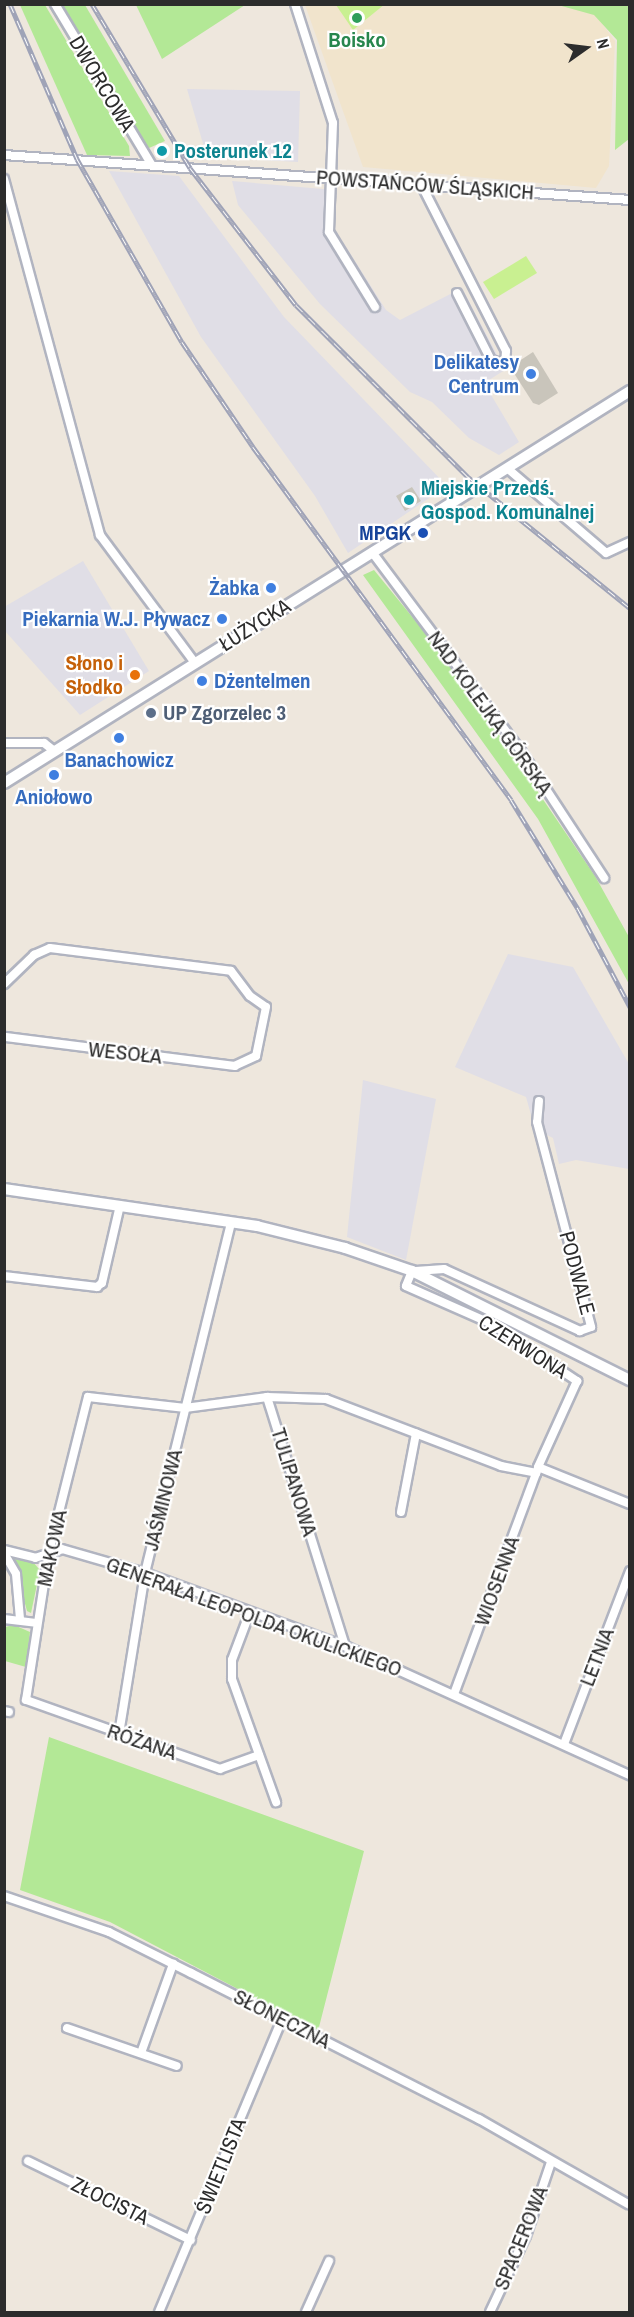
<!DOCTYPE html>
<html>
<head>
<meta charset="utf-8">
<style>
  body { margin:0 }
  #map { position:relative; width:634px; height:2317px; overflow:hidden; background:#eee7dd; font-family:"Archivo Narrow",sans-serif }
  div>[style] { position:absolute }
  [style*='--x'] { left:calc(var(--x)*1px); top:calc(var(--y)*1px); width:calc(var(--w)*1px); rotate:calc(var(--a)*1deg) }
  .industrial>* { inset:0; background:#e0dee6 }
  .education>* { inset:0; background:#f1e4cc }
  .green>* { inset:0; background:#b3e896 }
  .pitch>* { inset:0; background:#c9f091 }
  .building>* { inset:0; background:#c9c5bb }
  .roads { filter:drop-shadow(2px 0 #b1b4c0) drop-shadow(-2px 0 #b1b4c0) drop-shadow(0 2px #b1b4c0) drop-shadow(0 -2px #b1b4c0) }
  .street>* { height:8px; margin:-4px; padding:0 4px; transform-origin:4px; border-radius:4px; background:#fff }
  .secondary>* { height:10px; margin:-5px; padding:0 5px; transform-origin:5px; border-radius:5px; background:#fff }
  .rail>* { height:5px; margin-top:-2.5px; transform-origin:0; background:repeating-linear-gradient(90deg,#fff 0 9px,#9fa3b7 0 18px); box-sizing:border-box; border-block:2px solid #9fa3b7 }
  .dots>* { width:16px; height:16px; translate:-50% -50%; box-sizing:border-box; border:3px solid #fff; border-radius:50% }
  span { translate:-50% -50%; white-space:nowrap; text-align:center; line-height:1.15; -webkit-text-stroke:4.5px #fff; paint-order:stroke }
  .leisure-label { font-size:21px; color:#27864d; font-weight:700 }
  .street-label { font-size:21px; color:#2c2c2c }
  .culture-label { font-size:21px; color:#0d838f; font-weight:700 }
  .left { translate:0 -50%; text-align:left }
  .shop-label { font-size:21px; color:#366cbe; font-weight:700 }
  .right { translate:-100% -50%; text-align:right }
  .transit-label { font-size:21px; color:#164399; font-weight:700 }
  .food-label { font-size:21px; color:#c56008; font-weight:700 }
  .service-label { font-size:21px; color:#4e5e75; font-weight:700 }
  .frame { position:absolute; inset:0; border:6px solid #2c2c2c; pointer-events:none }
  .north { position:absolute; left:556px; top:18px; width:60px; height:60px; -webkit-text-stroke:4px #fff; paint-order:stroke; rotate:76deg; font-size:16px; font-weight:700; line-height:24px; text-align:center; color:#2c2c2c }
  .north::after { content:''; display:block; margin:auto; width:21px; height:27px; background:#2c2c2c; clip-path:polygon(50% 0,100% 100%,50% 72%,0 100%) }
</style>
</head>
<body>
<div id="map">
  <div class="industrial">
    <div style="clip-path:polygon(187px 89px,300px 91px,298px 162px,207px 157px)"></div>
    <div style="clip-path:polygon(109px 171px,179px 176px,284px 317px,447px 486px,348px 553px,315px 496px,201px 337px)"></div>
    <div style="clip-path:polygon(232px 181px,334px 190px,334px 228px,386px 310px,400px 320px,462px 288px,505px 370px,484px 383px,519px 442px,499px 455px,469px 438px,432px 402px,410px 392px,320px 304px,238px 205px)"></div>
    <div style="clip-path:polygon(83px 561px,149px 671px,80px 715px,5px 631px,4px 607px)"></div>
    <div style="clip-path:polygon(508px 954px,573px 967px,629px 1064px,629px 1169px,576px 1160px,559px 1164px,553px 1138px,535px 1129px,526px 1097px,455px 1067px)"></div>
    <div style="clip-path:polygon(363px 1080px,436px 1099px,406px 1260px,347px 1237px)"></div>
  </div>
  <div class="education">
    <div style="clip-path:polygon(562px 4px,595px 14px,615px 41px,609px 166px,596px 188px,363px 167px,305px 5px)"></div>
  </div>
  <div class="green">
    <div style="clip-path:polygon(20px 5px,45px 5px,129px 146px,130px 156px,87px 155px)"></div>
    <div style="clip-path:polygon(48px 5px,51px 5px,125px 133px,120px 126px)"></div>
    <div style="clip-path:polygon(59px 5px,85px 5px,165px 141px,149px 148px,138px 137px)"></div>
    <div style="clip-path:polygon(136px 5px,245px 5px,162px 59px)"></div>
    <div style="clip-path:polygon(558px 5px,629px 5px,629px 139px,615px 150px,617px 40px,594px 15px)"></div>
    <div style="clip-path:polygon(374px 570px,453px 667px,595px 876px,629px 937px,629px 984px,538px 819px,363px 575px)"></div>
    <div style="clip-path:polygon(12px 1556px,32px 1561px,40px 1570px,31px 1613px,27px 1611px)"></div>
    <div style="clip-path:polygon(14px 1625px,30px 1632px,26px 1667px,5px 1661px,5px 1627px)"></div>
    <div style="clip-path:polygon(49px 1737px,364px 1851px,318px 2031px,110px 1922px,20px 1890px)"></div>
  </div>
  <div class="pitch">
    <div style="clip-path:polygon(385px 4px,353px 30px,336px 5px,336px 4px)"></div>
    <div style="clip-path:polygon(526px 256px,537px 273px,494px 299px,483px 282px)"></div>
  </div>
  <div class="building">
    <div style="clip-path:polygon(533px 352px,558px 393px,539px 405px,533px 403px,510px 367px)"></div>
    <div style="clip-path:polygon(412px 487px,421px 501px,405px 511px,396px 496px)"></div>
  </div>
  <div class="roads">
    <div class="street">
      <div style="--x:55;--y:4;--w:187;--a:59"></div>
      <div style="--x:295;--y:4;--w:125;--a:72.3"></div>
      <div style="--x:333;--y:123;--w:109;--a:92.1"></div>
      <div style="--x:329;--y:232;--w:88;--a:58.5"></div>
      <div style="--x:4;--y:155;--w:628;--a:4.11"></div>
      <div style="--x:4;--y:179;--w:369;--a:74.9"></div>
      <div style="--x:100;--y:535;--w:159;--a:53.4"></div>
      <div style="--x:422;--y:186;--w:185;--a:63"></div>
      <div style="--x:506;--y:351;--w:13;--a:94"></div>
      <div style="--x:505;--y:364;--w:15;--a:-164"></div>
      <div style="--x:491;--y:360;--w:75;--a:-116.9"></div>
      <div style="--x:507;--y:468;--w:130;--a:40.6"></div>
      <div style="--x:606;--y:553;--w:26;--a:-25"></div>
      <div style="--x:372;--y:552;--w:249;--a:53.2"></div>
      <div style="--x:521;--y:751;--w:152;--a:56.8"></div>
      <div style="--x:4;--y:743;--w:40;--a:0"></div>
      <div style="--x:44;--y:743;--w:11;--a:38"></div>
      <div style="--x:4;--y:984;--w:42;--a:-44"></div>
      <div style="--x:34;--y:955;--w:17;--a:-24"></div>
      <div style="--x:50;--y:948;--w:182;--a:7.2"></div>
      <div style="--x:231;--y:971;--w:31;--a:53"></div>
      <div style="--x:250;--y:996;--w:19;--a:35"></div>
      <div style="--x:266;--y:1007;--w:50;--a:101.5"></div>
      <div style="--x:256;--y:1056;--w:23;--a:155"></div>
      <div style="--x:235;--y:1066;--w:233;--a:-172.8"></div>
      <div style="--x:539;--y:1101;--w:21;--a:95"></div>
      <div style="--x:537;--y:1122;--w:212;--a:75.2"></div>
      <div style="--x:591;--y:1327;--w:12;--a:160"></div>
      <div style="--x:580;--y:1331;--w:149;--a:-155.5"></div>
      <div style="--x:444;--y:1269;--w:32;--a:176"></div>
      <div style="--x:412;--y:1271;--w:16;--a:112"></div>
      <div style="--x:406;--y:1286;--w:92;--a:23.8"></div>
      <div style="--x:490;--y:1323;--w:105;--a:33.7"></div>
      <div style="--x:577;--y:1381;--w:94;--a:114.4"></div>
      <div style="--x:538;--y:1467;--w:99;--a:21.9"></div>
      <div style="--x:4;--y:1276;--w:94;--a:6.7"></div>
      <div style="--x:97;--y:1287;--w:6;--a:-39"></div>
      <div style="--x:102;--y:1283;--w:80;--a:-77"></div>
      <div style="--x:267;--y:1397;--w:59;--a:1.9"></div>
      <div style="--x:326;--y:1399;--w:187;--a:20.9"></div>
      <div style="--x:501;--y:1466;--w:36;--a:11"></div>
      <div style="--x:401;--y:1512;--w:80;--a:-79.2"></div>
      <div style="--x:4;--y:1550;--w:32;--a:14"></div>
      <div style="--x:35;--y:1558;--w:28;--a:-18"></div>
      <div style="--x:62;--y:1549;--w:86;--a:16.1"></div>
      <div style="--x:145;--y:1573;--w:213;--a:20.1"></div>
      <div style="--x:345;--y:1646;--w:313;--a:24.4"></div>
      <div style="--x:4;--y:1553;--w:24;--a:60"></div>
      <div style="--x:16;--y:1574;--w:45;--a:84.9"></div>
      <div style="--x:250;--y:1612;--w:51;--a:110.6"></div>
      <div style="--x:232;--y:1660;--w:19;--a:90"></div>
      <div style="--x:232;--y:1679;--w:131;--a:70.3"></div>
      <div style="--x:4;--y:1619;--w:32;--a:7"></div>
      <div style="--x:454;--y:1694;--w:238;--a:-69.6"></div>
      <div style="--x:4;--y:1711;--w:5;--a:11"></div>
      <div style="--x:119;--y:1734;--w:163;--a:-80.8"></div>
      <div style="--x:145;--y:1573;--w:361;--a:-76.2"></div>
      <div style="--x:564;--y:1744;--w:185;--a:-69.1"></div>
      <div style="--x:259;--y:1755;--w:41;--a:160.3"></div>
      <div style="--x:220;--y:1769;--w:206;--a:-160.4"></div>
      <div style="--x:26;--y:1700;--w:150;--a:-81.2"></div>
      <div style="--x:49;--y:1552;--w:160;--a:-75.9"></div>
      <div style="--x:88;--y:1397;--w:98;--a:6.5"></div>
      <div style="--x:185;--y:1408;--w:83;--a:-7.6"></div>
      <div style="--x:267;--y:1397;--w:261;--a:72.6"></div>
      <div style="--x:4;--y:1896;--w:111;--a:18.9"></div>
      <div style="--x:109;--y:1932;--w:92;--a:26.6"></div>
      <div style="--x:191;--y:1973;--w:323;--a:26.9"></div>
      <div style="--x:479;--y:2119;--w:172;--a:29.7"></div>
      <div style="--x:67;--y:2028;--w:116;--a:19.1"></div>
      <div style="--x:141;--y:2053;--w:95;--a:-70.2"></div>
      <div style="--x:28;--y:2161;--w:181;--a:25.9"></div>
      <div style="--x:159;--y:2312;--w:318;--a:-67.2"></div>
      <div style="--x:306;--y:2312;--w:56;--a:-65.7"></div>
      <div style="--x:490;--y:2312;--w:84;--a:-64.7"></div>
      <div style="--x:526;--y:2236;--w:78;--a:-71.3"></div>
    </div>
    <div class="secondary">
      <div style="--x:4;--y:783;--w:739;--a:-32.05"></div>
      <div style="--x:4;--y:1189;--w:256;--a:8.3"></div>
      <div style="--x:257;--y:1226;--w:91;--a:14"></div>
      <div style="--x:345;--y:1248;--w:71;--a:18.9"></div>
      <div style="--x:412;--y:1271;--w:244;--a:26.6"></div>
    </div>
  </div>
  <div class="rail">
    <div style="--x:10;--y:4;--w:169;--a:66.6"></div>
    <div style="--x:77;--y:159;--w:211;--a:60.2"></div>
    <div style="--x:182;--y:342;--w:127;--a:55.9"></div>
    <div style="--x:253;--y:447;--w:437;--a:53.8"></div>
    <div style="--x:511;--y:800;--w:128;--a:58.4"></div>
    <div style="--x:578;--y:909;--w:111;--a:62"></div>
    <div style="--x:92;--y:4;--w:191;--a:59.1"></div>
    <div style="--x:190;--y:168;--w:173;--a:52.3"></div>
    <div style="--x:296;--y:305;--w:243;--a:45"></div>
    <div style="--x:468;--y:477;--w:208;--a:39"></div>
  </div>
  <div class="dots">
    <div style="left:357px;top:18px;background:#2e9e5b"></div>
    <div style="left:162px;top:151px;background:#0f9aa8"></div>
    <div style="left:531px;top:374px;background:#3f7fe0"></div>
    <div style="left:409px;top:500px;background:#0f9aa8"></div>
    <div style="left:423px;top:533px;background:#1a4fb4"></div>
    <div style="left:271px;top:588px;background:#3f7fe0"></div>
    <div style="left:222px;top:619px;background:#3f7fe0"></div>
    <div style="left:135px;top:675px;background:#e8710a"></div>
    <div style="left:202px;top:681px;background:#3f7fe0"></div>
    <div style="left:151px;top:713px;background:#5c6f8a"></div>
    <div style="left:119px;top:738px;background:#3f7fe0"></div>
    <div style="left:54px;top:775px;background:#3f7fe0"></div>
  </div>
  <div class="leisure-label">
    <span style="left:357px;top:40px">Boisko</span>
  </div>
  <div class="street-label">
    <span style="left:102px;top:84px;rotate:59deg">DWORCOWA</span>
    <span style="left:425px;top:185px;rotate:4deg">POWSTAŃCÓW ŚLĄSKICH</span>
    <span style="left:255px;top:625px;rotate:-32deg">ŁUŻYCKA</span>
    <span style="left:490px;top:713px;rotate:54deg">NAD KOLEJKĄ GÓRSKĄ</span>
    <span style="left:125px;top:1053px;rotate:6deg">WESOŁA</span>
    <span style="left:577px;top:1273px;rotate:75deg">PODWALE</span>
    <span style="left:523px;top:1347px;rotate:32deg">CZERWONA</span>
    <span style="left:294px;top:1482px;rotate:73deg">TULIPANOWA</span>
    <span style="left:163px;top:1500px;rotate:-76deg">JAŚMINOWA</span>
    <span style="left:52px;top:1548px;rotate:-78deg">MAKOWA</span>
    <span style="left:497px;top:1581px;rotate:-70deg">WIOSENNA</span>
    <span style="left:254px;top:1617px;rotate:20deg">GENERAŁA LEOPOLDA OKULICKIEGO</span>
    <span style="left:597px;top:1657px;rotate:-69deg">LETNIA</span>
    <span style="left:142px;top:1742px;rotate:19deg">RÓŻANA</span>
    <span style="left:282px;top:2019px;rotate:27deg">SŁONECZNA</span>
    <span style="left:221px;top:2166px;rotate:-68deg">ŚWIETLISTA</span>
    <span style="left:110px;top:2201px;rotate:26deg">ZŁOCISTA</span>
    <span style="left:521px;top:2238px;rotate:-68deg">SPACEROWA</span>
  </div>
  <div class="culture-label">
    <span class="left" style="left:174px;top:151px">Posterunek 12</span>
    <span class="left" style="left:421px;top:500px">Miejskie Przedś.<br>Gospod. Komunalnej</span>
  </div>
  <div class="shop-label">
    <span class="right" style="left:519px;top:374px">Delikatesy<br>Centrum</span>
    <span class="right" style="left:259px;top:588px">Żabka</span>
    <span class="right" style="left:210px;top:619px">Piekarnia W.J. Pływacz</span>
    <span class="left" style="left:214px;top:681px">Dżentelmen</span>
    <span style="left:119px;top:760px">Banachowicz</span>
    <span style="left:54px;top:797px">Aniołowo</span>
  </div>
  <div class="transit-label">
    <span class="right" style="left:411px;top:533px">MPGK</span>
  </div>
  <div class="food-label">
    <span class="right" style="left:123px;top:675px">Słono i<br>Słodko</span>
  </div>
  <div class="service-label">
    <span class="left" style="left:163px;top:713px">UP Zgorzelec 3</span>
  </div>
  <div class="frame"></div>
  <div class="north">N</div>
</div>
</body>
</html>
